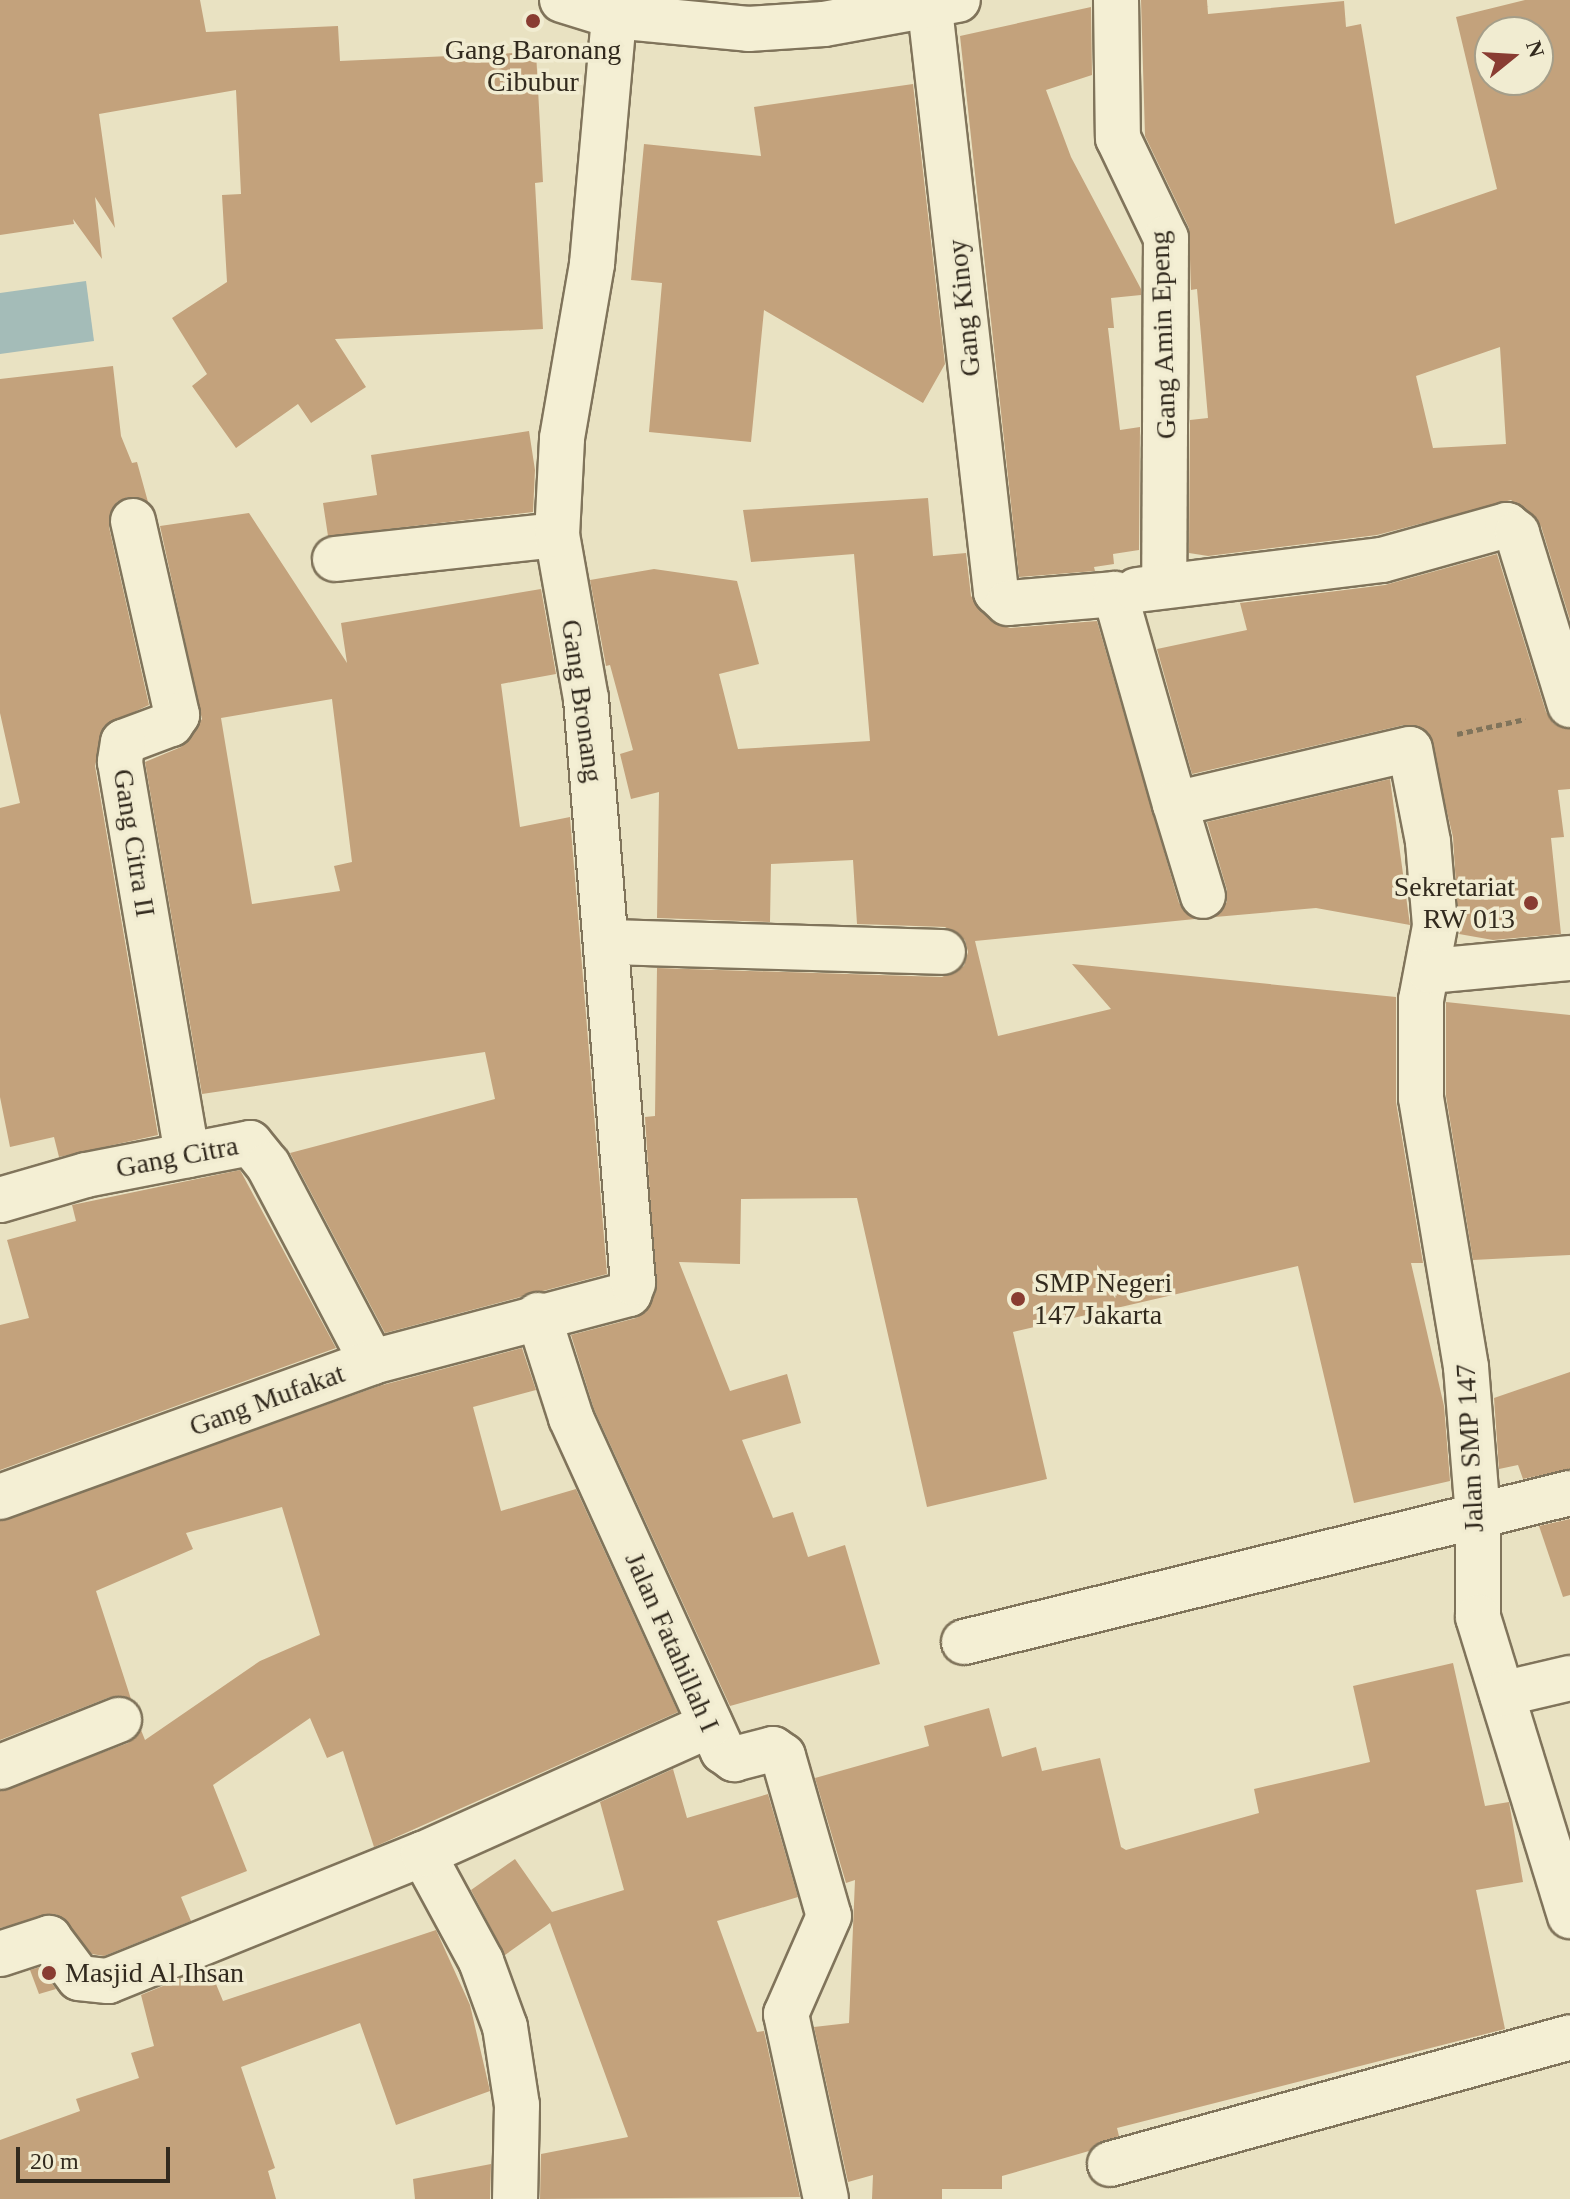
<!DOCTYPE html>
<html>
<head>
<meta charset="utf-8">
<style>
  body { margin:0 }
  #map { position:relative; width:1570px; height:2199px; overflow:hidden; background:#e9e2c2; font-family:"Times New Roman",serif }
  div>[style] { position:absolute }
  [style*='--x'] { left:calc(var(--x)*1px); top:calc(var(--y)*1px); width:calc(var(--w)*1px); rotate:calc(var(--a)*1deg) }
  .water>* { inset:0; background:#a4bcb8 }
  .building>* { inset:0; background:#c3a27c }
  .path>* { height:5px; margin-top:-2.5px; transform-origin:0; background:repeating-linear-gradient(90deg,#80745b 0 6px,transparent 0 10px) }
  .roads { filter:drop-shadow(2px 0 #80745b) drop-shadow(-2px 0 #80745b) drop-shadow(0 2px #80745b) drop-shadow(0 -2px #80745b) }
  .street>* { height:44px; margin:-22px; padding:0 22px; transform-origin:22px; border-radius:22px; background:#f4efd4 }
  .secondary>* { height:44px; margin:-22px; padding:0 22px; transform-origin:22px; border-radius:22px; background:#f4efd4 }
  .dots>* { width:22px; height:22px; translate:-50% -50%; box-sizing:border-box; border:4px solid #f1ecd1; border-radius:50% }
  span { translate:-50% -50%; white-space:nowrap; text-align:center; line-height:1.15; -webkit-text-stroke:7px #f1ecd1; paint-order:stroke }
  .poi-label { font-size:28px; color:#322a1e }
  .right { translate:-100% -50%; text-align:right }
  .left { translate:0 -50%; text-align:left }
  .street-label { font-size:28px; color:#322a1e }
  .north { position:absolute; left:1474px; top:16px; width:80px; height:80px; box-sizing:border-box; background:#f1ecd1; border:2px solid #a59e89; border-radius:50%; rotate:72deg; font-size:22px; font-weight:700; line-height:32px; text-align:center; color:#322a1e }
  .north::after { content:''; display:block; margin:auto; width:28px; height:36px; background:#893c32; clip-path:polygon(50% 0,100% 100%,50% 72%,0 100%) }
  .scale { position:absolute; left:16px; top:2147px; width:154px; height:36px; box-sizing:border-box; border:4px solid #322a1e; border-top:0; padding-left:10px; font-size:24px; line-height:28px; white-space:nowrap; color:#322a1e; -webkit-text-stroke:6px #f1ecd1; paint-order:stroke }
</style>
</head>
<body>
<div id="map">
  <div class="water">
    <div style="clip-path:polygon(86px 281px,94px 341px,0 354px,0 293px)"></div>
  </div>
  <div class="building">
    <div style="clip-path:polygon(0 0,200px 0,206px 32px,338px 26px,340px 61px,536px 52px,543px 182px,535px 183px,543px 329px,335px 339px,366px 387px,311px 423px,298px 404px,236px 448px,192px 386px,207px 374px,172px 318px,227px 282px,222px 195px,241px 194px,236px 90px,99px 114px,115px 228px,95px 197px,102px 259px,73px 219px,74px 224px,0 235px)"></div>
    <div style="clip-path:polygon(evenodd,1141px 0,1207px 0,1208px 14px,1344px 1px,1346px 27px,1361px 24px,1395px 224px,1497px 189px,1456px 17px,1525px 0,1570px 0,1570px 620px,1541px 526px,1511px 500px,1377px 535px,1208px 556px,1189px 553px,1190px 420px,1208px 418px,1197px 289px,1191px 290px,1189px 228px,1145px 136px,1141px 0,1490px 32px,1538px 32px,1538px 80px,1490px 80px,1490px 32px,1141px 0,1500px 347px,1506px 444px,1433px 448px,1416px 376px,1500px 347px)"></div>
    <div style="clip-path:polygon(1091px 7px,1092px 75px,1046px 90px,1071px 157px,1141px 289px,1141px 295px,1111px 298px,1114px 328px,1108px 328px,1120px 430px,1140px 427px,1139px 550px,1113px 554px,1114px 564px,1094px 567px,1095px 571px,1019px 577px,960px 36px)"></div>
    <div style="clip-path:polygon(913px 84px,945px 364px,923px 403px,764px 310px,751px 442px,649px 432px,662px 283px,631px 280px,644px 144px,761px 156px,754px 107px)"></div>
    <div style="clip-path:polygon(113px 366px,121px 436px,132px 463px,137px 462px,148px 502px,128px 497px,117px 502px,109px 527px,149px 705px,104px 726px,95px 766px,158px 1135px,59px 1157px,54px 1137px,10px 1147px,0 1097px,0 808px,20px 803px,0 713px,0 379px)"></div>
    <div style="clip-path:polygon(529px 431px,535px 470px,533px 512px,328px 536px,323px 503px,377px 495px,371px 455px)"></div>
    <div style="clip-path:polygon(928px 498px,933px 556px,966px 553px,971px 596px,992px 622px,1010px 628px,1097px 621px,1179px 903px,1195px 919px,975px 941px,998px 1036px,1111px 1009px,1072px 964px,1396px 997px,1396px 1102px,1423px 1263px,1411px 1263px,1444px 1406px,1450px 1481px,1354px 1503px,1298px 1266px,1013px 1332px,1047px 1479px,927px 1507px,857px 1198px,741px 1199px,740px 1264px,679px 1262px,730px 1391px,787px 1374px,801px 1423px,742px 1440px,773px 1518px,793px 1512px,808px 1557px,845px 1545px,880px 1664px,730px 1706px,594px 1409px,571px 1335px,636px 1318px,646px 1312px,656px 1292px,645px 1117px,655px 1116px,657px 968px,942px 977px,964px 966px,968px 952px,965px 940px,945px 927px,857px 924px,853px 860px,771px 864px,770px 922px,657px 918px,659px 792px,631px 799px,620px 754px,633px 750px,610px 665px,606px 666px,590px 580px,654px 569px,737px 581px,759px 664px,719px 674px,738px 749px,870px 741px,854px 554px,751px 562px,743px 510px)"></div>
    <div style="clip-path:polygon(evenodd,249px 513px,347px 663px,341px 623px,541px 589px,556px 674px,501px 684px,520px 827px,570px 817px,607px 1274px,385px 1333px,290px 1153px,495px 1099px,485px 1052px,202px 1094px,145px 762px,181px 747px,202px 719px,160px 526px,249px 513px,332px 699px,352px 862px,334px 866px,340px 891px,252px 904px,221px 718px,332px 699px)"></div>
    <div style="clip-path:polygon(1497px 554px,1546px 712px,1554px 724px,1570px 729px,1570px 789px,1558px 790px,1564px 837px,1551px 838px,1561px 934px,1493px 940px,1459px 934px,1453px 837px,1428px 732px,1404px 725px,1192px 774px,1157px 649px,1247px 630px,1240px 603px,1385px 585px)"></div>
    <div style="clip-path:polygon(1390px 779px,1410px 925px,1316px 908px,1215px 917px,1227px 902px,1227px 890px,1207px 822px)"></div>
    <div style="clip-path:polygon(1446px 1002px,1570px 1015px,1570px 1255px,1473px 1260px,1446px 1096px)"></div>
    <div style="clip-path:polygon(240px 1170px,336px 1348px,0 1470px,0 1325px,29px 1318px,7px 1240px,76px 1221px,72px 1205px)"></div>
    <div style="clip-path:polygon(522px 1348px,536px 1390px,473px 1407px,501px 1511px,576px 1489px,678px 1712px,374px 1847px,343px 1751px,327px 1758px,310px 1718px,213px 1785px,247px 1871px,181px 1897px,191px 1921px,104px 1956px,92px 1954px,56px 1914px,0 1928px,0 1791px,128px 1743px,141px 1730px,145px 1740px,260px 1661px,320px 1635px,282px 1507px,186px 1533px,193px 1549px,96px 1591px,131px 1699px,110px 1697px,0 1740px,0 1521px,379px 1386px)"></div>
    <div style="clip-path:polygon(1570px 1372px,1570px 1469px,1523px 1479px,1518px 1465px,1499px 1469px,1494px 1398px)"></div>
    <div style="clip-path:polygon(1570px 1519px,1570px 1595px,1563px 1597px,1539px 1526px)"></div>
    <div style="clip-path:polygon(1453px 1663px,1485px 1806px,1509px 1802px,1523px 1882px,1476px 1890px,1505px 2029px,1117px 2128px,1119px 2136px,1089px 2151px,1002px 2176px,1002px 2189px,942px 2189px,942px 2199px,872px 2199px,873px 2175px,848px 2182px,814px 2027px,849px 2023px,855px 1880px,846px 1883px,815px 1778px,929px 1746px,924px 1726px,989px 1708px,1002px 1757px,1036px 1747px,1042px 1771px,1100px 1758px,1121px 1847px,1126px 1850px,1259px 1813px,1254px 1789px,1370px 1762px,1353px 1686px)"></div>
    <div style="clip-path:polygon(673px 1769px,687px 1818px,768px 1794px,798px 1897px,717px 1921px,757px 2032px,764px 2031px,800px 2197px,540px 2199px,541px 2154px,628px 2137px,550px 1923px,505px 1955px,471px 1890px,515px 1859px,552px 1912px,624px 1890px,600px 1802px)"></div>
    <div style="clip-path:polygon(436px 1930px,470px 2005px,490px 2091px,396px 2125px,360px 2023px,241px 2067px,275px 2168px,268px 2171px,276px 2199px,0 2199px,0 2140px,80px 2111px,76px 2099px,139px 2078px,131px 2053px,154px 2046px,141px 1995px,209px 1967px,223px 2001px)"></div>
    <div style="clip-path:polygon(40px 1967px,56px 1989px,39px 1994px,30px 1970px)"></div>
    <div style="clip-path:polygon(491px 2164px,490px 2199px,415px 2199px,413px 2179px)"></div>
  </div>
  <div class="path">
    <div style="--x:1457;--y:734;--w:70;--a:-12.4"></div>
  </div>
  <div class="roads">
    <div class="street">
      <div style="--x:929;--y:0;--w:596;--a:83.54"></div>
      <div style="--x:996;--y:592;--w:16;--a:43"></div>
      <div style="--x:1008;--y:603;--w:107;--a:-4.8"></div>
      <div style="--x:1115;--y:594;--w:218;--a:74.1"></div>
      <div style="--x:1175;--y:804;--w:241;--a:-13.2"></div>
      <div style="--x:1410;--y:749;--w:95;--a:79"></div>
      <div style="--x:1428;--y:842;--w:84;--a:85.2"></div>
      <div style="--x:1435;--y:926;--w:75;--a:100.7"></div>
      <div style="--x:1421;--y:1000;--w:98;--a:90"></div>
      <div style="--x:1421;--y:1098;--w:273;--a:80.5"></div>
      <div style="--x:1466;--y:1367;--w:148;--a:85.4"></div>
      <div style="--x:1478;--y:1515;--w:102;--a:90"></div>
      <div style="--x:1478;--y:1617;--w:313;--a:72.9"></div>
      <div style="--x:1116;--y:0;--w:138;--a:89.2"></div>
      <div style="--x:1118;--y:138;--w:111;--a:64.4"></div>
      <div style="--x:1166;--y:238;--w:347;--a:90.3"></div>
      <div style="--x:133;--y:521;--w:199;--a:77.2"></div>
      <div style="--x:177;--y:715;--w:11;--a:124"></div>
      <div style="--x:171;--y:724;--w:51;--a:159.4"></div>
      <div style="--x:123;--y:742;--w:20;--a:99"></div>
      <div style="--x:120;--y:762;--w:399;--a:80.3"></div>
      <div style="--x:335;--y:559;--w:223;--a:-6.2"></div>
      <div style="--x:1137;--y:590;--w:247;--a:-7"></div>
      <div style="--x:1382;--y:560;--w:130;--a:-15.6"></div>
      <div style="--x:1507;--y:525;--w:13;--a:39"></div>
      <div style="--x:1517;--y:533;--w:180;--a:72.9"></div>
      <div style="--x:1175;--y:804;--w:96;--a:73.1"></div>
      <div style="--x:607;--y:942;--w:336;--a:1.7"></div>
      <div style="--x:1430;--y:971;--w:141;--a:-5.3"></div>
      <div style="--x:0;--y:1200;--w:90;--a:-16.2"></div>
      <div style="--x:86;--y:1175;--w:167;--a:-11"></div>
      <div style="--x:250;--y:1143;--w:28;--a:51"></div>
      <div style="--x:268;--y:1165;--w:223;--a:62.2"></div>
      <div style="--x:538;--y:1315;--w:108;--a:72.2"></div>
      <div style="--x:571;--y:1418;--w:366;--a:65.5"></div>
      <div style="--x:723;--y:1751;--w:14;--a:36"></div>
      <div style="--x:734;--y:1759;--w:40;--a:-14.4"></div>
      <div style="--x:773;--y:1749;--w:12;--a:35"></div>
      <div style="--x:783;--y:1756;--w:166;--a:74"></div>
      <div style="--x:829;--y:1916;--w:107;--a:113.7"></div>
      <div style="--x:786;--y:2014;--w:189;--a:77.8"></div>
      <div style="--x:0;--y:1497;--w:396;--a:-19.9"></div>
      <div style="--x:372;--y:1362;--w:266;--a:-14.8"></div>
      <div style="--x:629;--y:1294;--w:12;--a:-70"></div>
      <div style="--x:633;--y:1283;--w:586;--a:-94.6"></div>
      <div style="--x:586;--y:699;--w:167;--a:-100"></div>
      <div style="--x:557;--y:535;--w:97;--a:-87"></div>
      <div style="--x:562;--y:438;--w:177;--a:-80.2"></div>
      <div style="--x:592;--y:264;--w:249;--a:-84.9"></div>
      <div style="--x:964;--y:1642;--w:624;--a:-13.81"></div>
      <div style="--x:1502;--y:1694;--w:70;--a:-13.2"></div>
      <div style="--x:0;--y:1767;--w:128;--a:-21.6"></div>
      <div style="--x:423;--y:1854;--w:122;--a:61.5"></div>
      <div style="--x:481;--y:1961;--w:70;--a:70"></div>
      <div style="--x:505;--y:2027;--w:79;--a:81.3"></div>
      <div style="--x:517;--y:2105;--w:94;--a:91.2"></div>
      <div style="--x:0;--y:1954;--w:52;--a:-18.1"></div>
      <div style="--x:49;--y:1938;--w:50;--a:53.1"></div>
      <div style="--x:79;--y:1978;--w:29;--a:6"></div>
      <div style="--x:108;--y:1981;--w:340;--a:-22"></div>
      <div style="--x:423;--y:1854;--w:315;--a:-24.2"></div>
      <div style="--x:1110;--y:2164;--w:477;--a:-15.4"></div>
    </div>
    <div class="secondary">
      <div style="--x:562;--y:0;--w:54;--a:17.1"></div>
      <div style="--x:614;--y:16;--w:135;--a:5.5"></div>
      <div style="--x:748;--y:29;--w:76;--a:-3.8"></div>
      <div style="--x:824;--y:24;--w:136;--a:-10.2"></div>
    </div>
  </div>
  <div class="dots">
    <div style="left:533px;top:21px;background:#893c32"></div>
    <div style="left:1531px;top:903px;background:#893c32"></div>
    <div style="left:1018px;top:1299px;background:#893c32"></div>
    <div style="left:49px;top:1973px;background:#893c32"></div>
  </div>
  <div class="poi-label">
    <span style="left:533px;top:66px">Gang Baronang<br>Cibubur</span>
    <span class="right" style="left:1515px;top:903px">Sekretariat<br>RW 013</span>
    <span class="left" style="left:1034px;top:1299px">SMP Negeri<br>147 Jakarta</span>
    <span class="left" style="left:65px;top:1973px">Masjid Al Ihsan</span>
  </div>
  <div class="street-label">
    <span style="left:964px;top:308px;rotate:-96deg">Gang Kinoy</span>
    <span style="left:1163px;top:335px;rotate:-92deg">Gang Amin Epeng</span>
    <span style="left:582px;top:701px;rotate:82deg">Gang Bronang</span>
    <span style="left:134px;top:843px;rotate:81deg">Gang Citra II</span>
    <span style="left:177px;top:1157px;rotate:-11deg">Gang Citra</span>
    <span style="left:267px;top:1400px;rotate:-20deg">Gang Mufakat</span>
    <span style="left:1470px;top:1448px;rotate:-93deg">Jalan SMP 147</span>
    <span style="left:672px;top:1642px;rotate:66deg">Jalan Fatahillah I</span>
  </div>
  <div class="north">N</div>
  <div class="scale">20 m</div>
</div>
</body>
</html>
